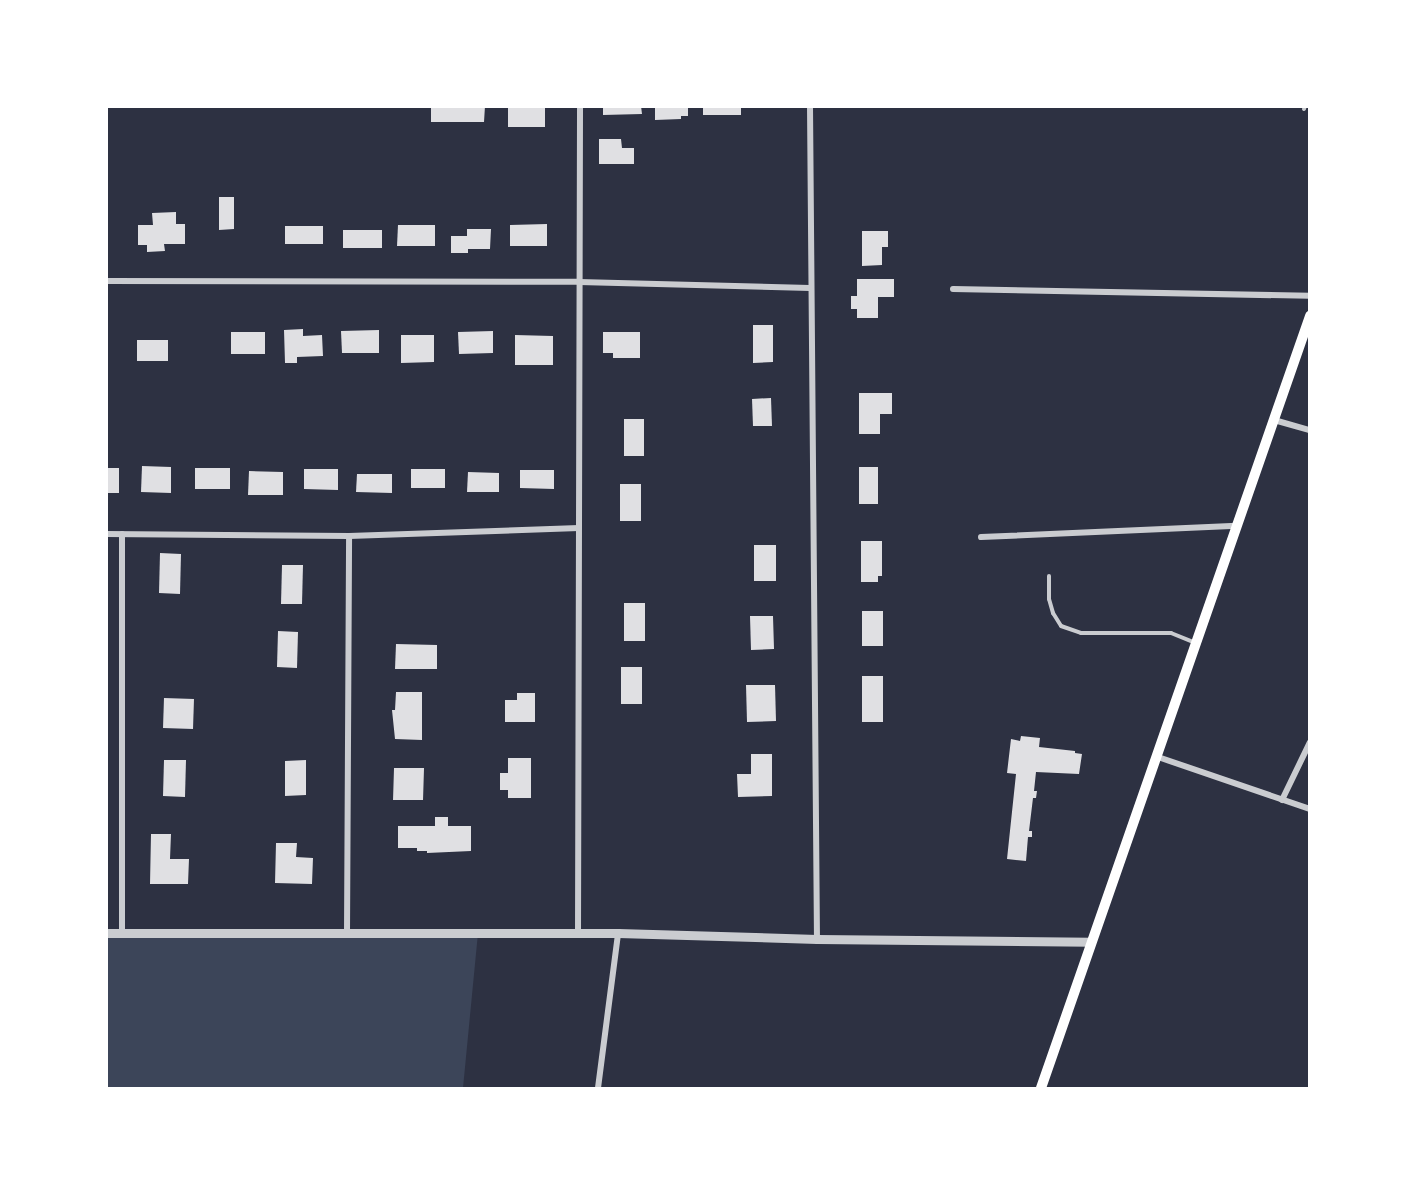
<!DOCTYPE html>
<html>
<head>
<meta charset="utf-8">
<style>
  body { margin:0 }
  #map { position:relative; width:1416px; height:1195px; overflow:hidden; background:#2d3142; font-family:"Public Sans",sans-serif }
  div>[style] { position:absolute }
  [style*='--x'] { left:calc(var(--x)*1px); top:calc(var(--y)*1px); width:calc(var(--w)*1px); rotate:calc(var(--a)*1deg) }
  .green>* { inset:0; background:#3c4559 }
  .building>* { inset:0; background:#e0e0e3 }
  .service>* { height:4px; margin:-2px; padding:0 2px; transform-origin:2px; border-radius:2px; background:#caccd0 }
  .minor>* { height:6px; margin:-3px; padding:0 3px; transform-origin:3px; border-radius:3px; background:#caccd0 }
  .tertiary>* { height:9px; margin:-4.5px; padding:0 4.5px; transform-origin:4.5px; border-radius:4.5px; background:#caccd0 }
  .secondary>* { height:10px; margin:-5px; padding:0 5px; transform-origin:5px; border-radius:5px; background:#fff }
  span { translate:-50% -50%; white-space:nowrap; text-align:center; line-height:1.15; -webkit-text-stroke:6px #fff; paint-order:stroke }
  .frame { position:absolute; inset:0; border:108px solid #fff; pointer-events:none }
</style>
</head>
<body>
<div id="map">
  <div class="green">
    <div style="clip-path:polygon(107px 933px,478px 933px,463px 1088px,107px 1088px)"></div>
  </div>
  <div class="building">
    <div style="clip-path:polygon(431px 106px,485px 106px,484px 122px,431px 122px)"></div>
    <div style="clip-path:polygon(603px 106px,641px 106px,642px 114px,603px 115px)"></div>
    <div style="clip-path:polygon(655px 106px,688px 106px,688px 116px,681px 116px,681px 119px,655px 120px)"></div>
    <div style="clip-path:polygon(703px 106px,741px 106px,741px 115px,703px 115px)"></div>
    <div style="clip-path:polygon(508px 107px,545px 107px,545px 127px,508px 127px)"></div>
    <div style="clip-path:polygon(599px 139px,621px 139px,622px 148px,634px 148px,634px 164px,599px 164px)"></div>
    <div style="clip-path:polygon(219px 197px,234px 197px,234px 229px,219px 230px)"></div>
    <div style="clip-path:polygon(176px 212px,176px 224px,185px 224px,185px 244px,164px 244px,165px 251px,147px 252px,147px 245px,138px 245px,138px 225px,153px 225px,152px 213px)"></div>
    <div style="clip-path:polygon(547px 224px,547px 246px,510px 246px,510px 225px)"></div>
    <div style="clip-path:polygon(398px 225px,435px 225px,435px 246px,397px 246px)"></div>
    <div style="clip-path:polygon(285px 226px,323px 226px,323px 244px,285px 244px)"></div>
    <div style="clip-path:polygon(467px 229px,491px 229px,490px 249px,468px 249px,468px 253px,451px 253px,451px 236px,467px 236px)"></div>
    <div style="clip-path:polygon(343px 230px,382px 230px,382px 248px,343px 248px)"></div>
    <div style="clip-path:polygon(862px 231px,888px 231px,888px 247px,882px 247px,882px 265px,862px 266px)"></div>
    <div style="clip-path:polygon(857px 279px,894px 279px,894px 297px,878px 297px,878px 318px,857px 318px,857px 309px,851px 309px,851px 296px,857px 296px)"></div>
    <div style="clip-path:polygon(753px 325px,773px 325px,773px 362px,753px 363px)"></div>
    <div style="clip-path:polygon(303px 329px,303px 336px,322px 335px,323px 356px,297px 357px,297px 363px,285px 363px,284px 330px)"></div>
    <div style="clip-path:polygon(379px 330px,379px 353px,342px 353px,341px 331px)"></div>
    <div style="clip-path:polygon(493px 331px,493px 353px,459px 354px,458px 332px)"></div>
    <div style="clip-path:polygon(231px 332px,265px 332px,265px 354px,231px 354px)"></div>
    <div style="clip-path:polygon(603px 332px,640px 332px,640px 358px,613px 358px,613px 353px,603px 353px)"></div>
    <div style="clip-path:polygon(401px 335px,434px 335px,434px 362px,401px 363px)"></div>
    <div style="clip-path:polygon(515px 335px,553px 336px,553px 365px,515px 365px)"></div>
    <div style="clip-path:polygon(137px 340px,168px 340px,168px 361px,137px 361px)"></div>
    <div style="clip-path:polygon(859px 393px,892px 393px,892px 414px,880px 414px,880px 434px,859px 434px)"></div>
    <div style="clip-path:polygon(771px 398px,772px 426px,753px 426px,752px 399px)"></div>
    <div style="clip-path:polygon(624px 419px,644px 419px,644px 456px,624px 456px)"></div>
    <div style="clip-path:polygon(142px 466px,171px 467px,171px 493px,141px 492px)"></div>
    <div style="clip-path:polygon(859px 467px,878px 467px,878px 504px,859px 504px)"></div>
    <div style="clip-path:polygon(106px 468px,119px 468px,119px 493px,106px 493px)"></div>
    <div style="clip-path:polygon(195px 468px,230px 468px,230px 489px,195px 489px)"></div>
    <div style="clip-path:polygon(304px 469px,338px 469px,338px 490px,304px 489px)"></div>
    <div style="clip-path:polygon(411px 469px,445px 469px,445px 488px,411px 488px)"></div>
    <div style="clip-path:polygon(520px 470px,554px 470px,554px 489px,520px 488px)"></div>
    <div style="clip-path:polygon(249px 471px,283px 472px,283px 495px,248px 495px)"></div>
    <div style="clip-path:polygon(468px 472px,499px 473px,499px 492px,467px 492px)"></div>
    <div style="clip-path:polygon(357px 474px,392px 474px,392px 493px,356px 492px)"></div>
    <div style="clip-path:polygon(620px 484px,641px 484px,641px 521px,620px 521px)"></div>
    <div style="clip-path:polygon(861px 541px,882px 541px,882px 576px,878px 576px,878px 582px,861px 582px)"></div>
    <div style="clip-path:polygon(754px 545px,776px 545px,776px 581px,754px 581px)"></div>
    <div style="clip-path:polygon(160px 553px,181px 554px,180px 594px,159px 593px)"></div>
    <div style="clip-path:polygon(282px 565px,303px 565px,302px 604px,281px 604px)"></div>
    <div style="clip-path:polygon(624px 603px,645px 603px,645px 641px,624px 641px)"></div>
    <div style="clip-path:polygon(862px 611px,883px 611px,883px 646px,862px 646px)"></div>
    <div style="clip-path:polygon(750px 616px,773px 616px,774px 649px,751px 650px)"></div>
    <div style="clip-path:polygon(278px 631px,298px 632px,297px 668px,277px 667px)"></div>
    <div style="clip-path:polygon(396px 644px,437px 645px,437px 669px,395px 669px)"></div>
    <div style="clip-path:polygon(621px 667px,642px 667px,642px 704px,621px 704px)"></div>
    <div style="clip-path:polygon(862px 676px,883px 676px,883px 722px,862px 722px)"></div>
    <div style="clip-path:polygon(746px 685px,775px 685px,776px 721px,747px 722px)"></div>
    <div style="clip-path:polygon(396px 692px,422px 692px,422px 740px,395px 739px,392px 710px,395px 710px)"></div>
    <div style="clip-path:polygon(517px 693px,535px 693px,535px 722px,505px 722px,505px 700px,517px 700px)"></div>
    <div style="clip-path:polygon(164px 698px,194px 699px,193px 729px,163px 728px)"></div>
    <div style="clip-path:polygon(1021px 736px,1040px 738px,1039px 747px,1075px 751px,1075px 753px,1082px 754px,1079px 774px,1036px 772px,1034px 791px,1037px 791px,1036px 798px,1033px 798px,1029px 831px,1032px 831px,1032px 837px,1028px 837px,1026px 861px,1007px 859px,1016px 774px,1007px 773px,1011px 739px,1020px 741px)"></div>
    <div style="clip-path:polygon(751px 754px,772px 754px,772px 796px,738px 797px,737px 774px,751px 774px)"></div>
    <div style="clip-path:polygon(508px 758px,531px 758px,531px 798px,508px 798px,508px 790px,500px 790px,500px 773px,508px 773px)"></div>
    <div style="clip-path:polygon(164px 760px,186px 760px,185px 797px,163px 796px)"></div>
    <div style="clip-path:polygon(306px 760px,306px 795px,285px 796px,285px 761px)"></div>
    <div style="clip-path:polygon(394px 768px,424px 768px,423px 800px,393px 800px)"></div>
    <div style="clip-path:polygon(435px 817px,448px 817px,448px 826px,471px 826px,471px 851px,427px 853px,427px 851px,417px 851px,417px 848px,398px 848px,398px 826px,435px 826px)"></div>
    <div style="clip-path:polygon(151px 834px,171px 834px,170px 859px,189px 859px,188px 884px,150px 884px)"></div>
    <div style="clip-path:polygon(276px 843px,297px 843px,296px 857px,313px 858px,312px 884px,275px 883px)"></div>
  </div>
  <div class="service">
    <div style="--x:1304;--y:109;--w:3;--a:-72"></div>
    <div style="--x:1049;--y:576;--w:23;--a:90"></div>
    <div style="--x:1049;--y:599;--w:15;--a:74"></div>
    <div style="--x:1053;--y:613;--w:15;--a:58"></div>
    <div style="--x:1061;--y:626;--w:21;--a:19"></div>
    <div style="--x:1081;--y:633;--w:90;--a:0"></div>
    <div style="--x:1171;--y:633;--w:27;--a:22"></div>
  </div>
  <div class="minor">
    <div style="--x:810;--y:106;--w:833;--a:89.52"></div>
    <div style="--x:106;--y:281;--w:473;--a:0.1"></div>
    <div style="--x:579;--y:282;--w:231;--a:1.5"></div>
    <div style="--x:953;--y:289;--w:357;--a:1.1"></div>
    <div style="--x:1274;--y:420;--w:37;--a:16"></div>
    <div style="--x:106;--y:534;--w:243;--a:0.5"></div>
    <div style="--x:349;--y:536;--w:230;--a:-2"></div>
    <div style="--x:122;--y:534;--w:400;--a:90"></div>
    <div style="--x:981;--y:537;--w:256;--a:-2.5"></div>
    <div style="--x:1158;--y:757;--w:161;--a:18.9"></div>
    <div style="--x:1282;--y:800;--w:64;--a:-64.2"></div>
    <div style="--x:347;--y:934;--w:398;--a:-89.7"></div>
    <div style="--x:578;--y:934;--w:828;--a:-89.86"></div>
    <div style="--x:598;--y:1088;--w:156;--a:-82.6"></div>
  </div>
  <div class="tertiary">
    <div style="--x:106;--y:933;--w:512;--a:0"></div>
    <div style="--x:618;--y:933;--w:199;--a:1.7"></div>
    <div style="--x:817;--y:939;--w:273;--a:0.6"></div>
  </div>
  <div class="secondary">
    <div style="--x:1041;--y:1088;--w:818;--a:-70.79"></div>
  </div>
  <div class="frame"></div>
</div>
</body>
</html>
